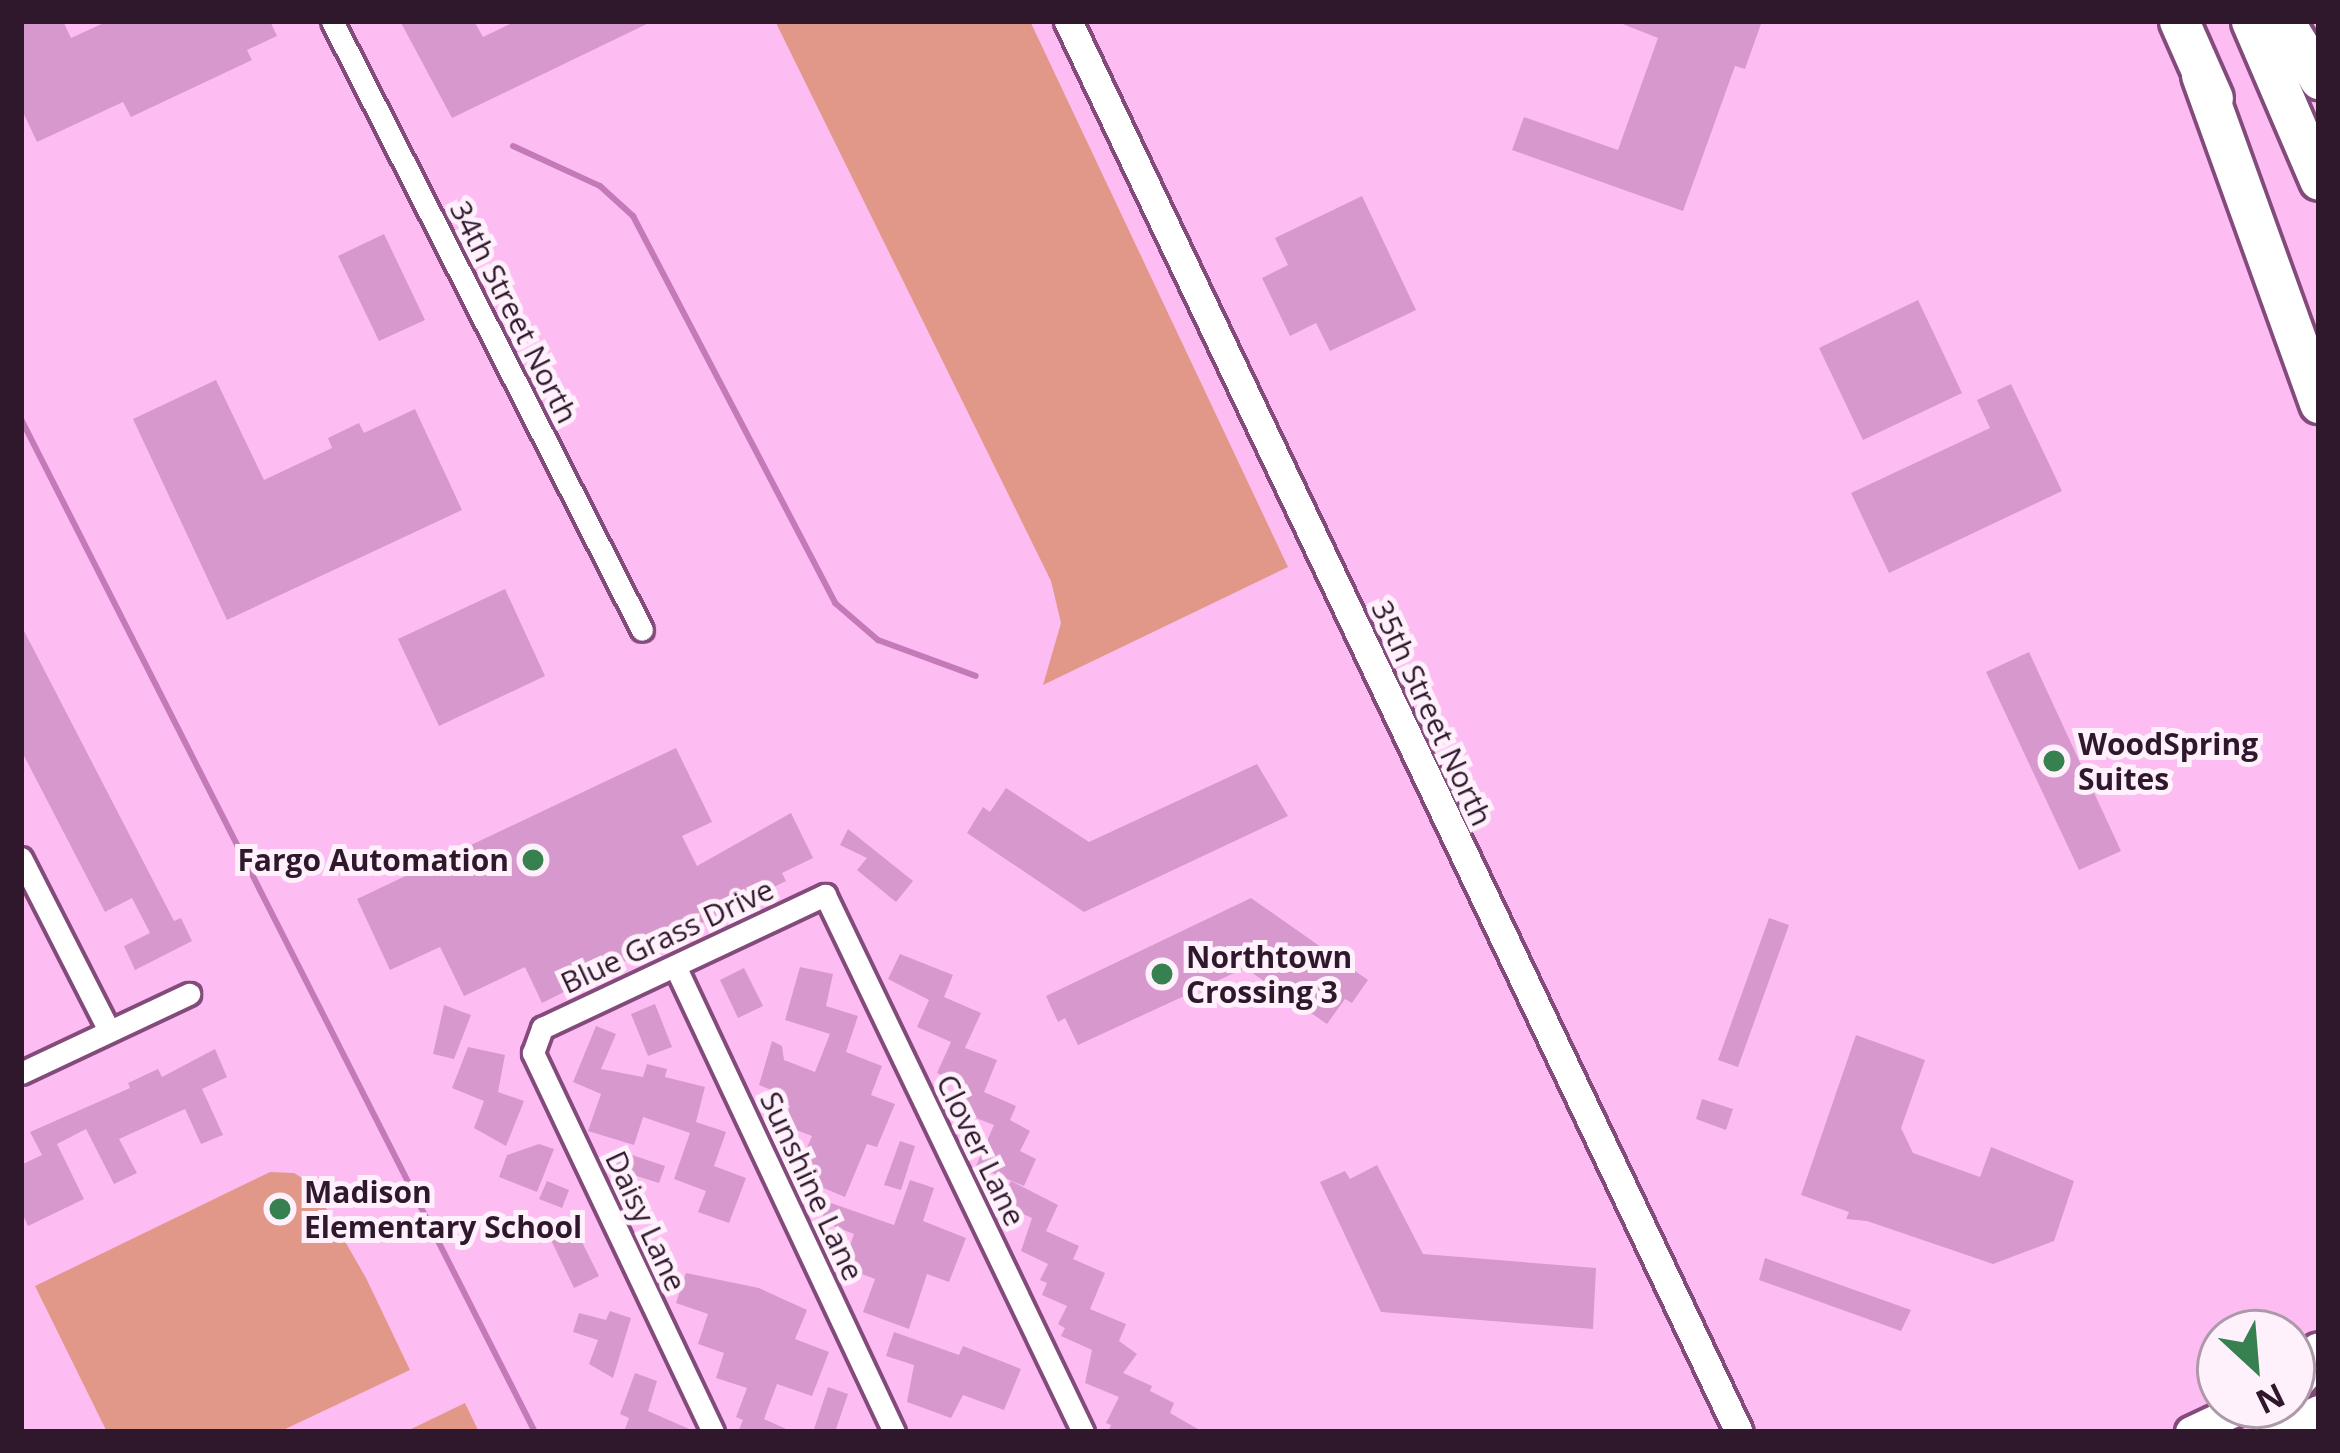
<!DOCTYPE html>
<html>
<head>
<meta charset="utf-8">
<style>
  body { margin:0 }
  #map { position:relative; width:2340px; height:1453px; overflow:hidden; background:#fdbdf3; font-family:"Open Sans",sans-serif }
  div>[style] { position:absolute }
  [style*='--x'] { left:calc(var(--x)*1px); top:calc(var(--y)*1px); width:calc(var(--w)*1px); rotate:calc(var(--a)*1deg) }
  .green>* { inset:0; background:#e19889 }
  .stream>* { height:6px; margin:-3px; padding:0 3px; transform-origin:3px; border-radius:3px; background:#c479b9 }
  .building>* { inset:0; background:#d799cd }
  .roads { filter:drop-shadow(3px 0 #834b7b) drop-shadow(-3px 0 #834b7b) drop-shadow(0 3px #834b7b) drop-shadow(0 -3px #834b7b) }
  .minor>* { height:21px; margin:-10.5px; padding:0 10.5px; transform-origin:10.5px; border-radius:10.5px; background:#fff }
  .tertiary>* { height:27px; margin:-13.5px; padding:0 13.5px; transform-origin:13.5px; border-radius:13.5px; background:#fff }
  .secondary>* { height:30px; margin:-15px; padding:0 15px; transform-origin:15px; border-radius:15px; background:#fff }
  .motorway>* { height:39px; margin:-19.5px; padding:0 19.5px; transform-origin:19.5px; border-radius:19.5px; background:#fff }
  .dots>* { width:33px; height:33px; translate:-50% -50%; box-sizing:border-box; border:6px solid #fff1fc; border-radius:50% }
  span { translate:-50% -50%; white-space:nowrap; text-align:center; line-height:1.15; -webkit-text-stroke:10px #fff1fc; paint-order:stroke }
  .street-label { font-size:30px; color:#2f182c }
  .poi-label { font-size:30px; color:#2f182c; font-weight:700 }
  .left { translate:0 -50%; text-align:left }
  .right { translate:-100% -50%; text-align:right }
  .frame { position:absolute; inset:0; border:24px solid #2f182c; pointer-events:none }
  .north { position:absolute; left:2196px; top:1309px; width:120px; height:120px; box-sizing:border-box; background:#fff1fc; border:3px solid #ac9aa9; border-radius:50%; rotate:154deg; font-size:33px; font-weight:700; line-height:48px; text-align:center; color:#2f182c }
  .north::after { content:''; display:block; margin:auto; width:42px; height:54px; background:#36814f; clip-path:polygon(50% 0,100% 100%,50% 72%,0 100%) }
</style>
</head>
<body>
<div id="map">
  <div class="green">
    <div style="clip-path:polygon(775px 21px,1030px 21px,1288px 567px,1043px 685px,1061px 623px,1051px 581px)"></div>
    <div style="clip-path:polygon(270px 1172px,294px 1173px,312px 1184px,366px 1278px,410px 1370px,279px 1432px,107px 1432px,35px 1286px)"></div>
    <div style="clip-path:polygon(465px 1403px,479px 1432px,405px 1432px)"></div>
  </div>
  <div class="stream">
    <div style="--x:513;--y:146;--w:96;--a:24.7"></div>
    <div style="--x:600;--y:186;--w:45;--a:42.3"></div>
    <div style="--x:633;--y:216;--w:437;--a:62.4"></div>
    <div style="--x:835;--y:603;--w:57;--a:40.7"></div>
    <div style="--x:878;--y:640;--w:104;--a:20.2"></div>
    <div style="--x:21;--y:419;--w:1136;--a:63.1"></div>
  </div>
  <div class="building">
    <div style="clip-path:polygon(21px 21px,63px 21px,71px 38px,108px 21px,270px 21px,277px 36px,247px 50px,252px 60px,131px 117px,123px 102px,37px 142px,21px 108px)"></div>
    <div style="clip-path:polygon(400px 21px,474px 21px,483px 37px,516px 21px,653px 21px,452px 118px)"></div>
    <div style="clip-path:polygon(1615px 21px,1762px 21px,1745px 69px,1735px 66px,1683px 211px,1512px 150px,1524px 117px,1618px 150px,1658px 38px)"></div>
    <div style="clip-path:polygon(1362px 196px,1416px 310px,1330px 351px,1316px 323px,1290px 336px,1262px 278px,1288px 265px,1275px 238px)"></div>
    <div style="clip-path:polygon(384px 234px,425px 320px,379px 341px,338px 256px)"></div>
    <div style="clip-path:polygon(1918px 300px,1962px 393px,1863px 440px,1819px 348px)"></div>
    <div style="clip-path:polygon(216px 380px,264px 480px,332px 448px,328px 438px,359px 423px,364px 433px,415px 409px,462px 510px,227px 620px,133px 419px)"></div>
    <div style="clip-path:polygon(2011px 384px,2062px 491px,1889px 573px,1851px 493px,1990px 428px,1977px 400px)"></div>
    <div style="clip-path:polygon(505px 589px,545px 676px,439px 726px,398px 639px)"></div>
    <div style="clip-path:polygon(21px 625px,174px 921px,181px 918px,192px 941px,135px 970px,124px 946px,150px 933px,132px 898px,105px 912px,21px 750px)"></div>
    <div style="clip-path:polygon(2029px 652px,2121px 851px,2079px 870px,1986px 672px)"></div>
    <div style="clip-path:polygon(676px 748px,712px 822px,682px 836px,697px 866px,791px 813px,813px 858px,782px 873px,786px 881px,542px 1003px,525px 967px,464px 996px,440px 947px,390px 970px,357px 899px)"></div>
    <div style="clip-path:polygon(1257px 764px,1288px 816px,1084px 912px,967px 833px,983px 807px,990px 812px,1006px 788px,1089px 842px)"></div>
    <div style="clip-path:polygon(848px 829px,913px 881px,896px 902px,857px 870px,867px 858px,840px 845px)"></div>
    <div style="clip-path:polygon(1251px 898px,1368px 980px,1352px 1003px,1345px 999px,1327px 1024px,1245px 968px,1078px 1045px,1065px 1018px,1058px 1022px,1046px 996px)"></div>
    <div style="clip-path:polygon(1769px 918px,1789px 925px,1738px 1067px,1718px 1060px)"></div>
    <div style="clip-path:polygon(900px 954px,953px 975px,944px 997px,981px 1013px,965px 1048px,997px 1060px,984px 1092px,1016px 1106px,1010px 1120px,1030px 1131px,1020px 1151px,1036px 1159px,1024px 1186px,976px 1166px,994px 1125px,963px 1113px,965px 1106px,958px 1103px,965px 1085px,937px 1073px,951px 1042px,917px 1027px,929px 1000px,888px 979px)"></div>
    <div style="clip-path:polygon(800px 967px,833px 974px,826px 1006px,858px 1016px,846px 1052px,882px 1066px,871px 1095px,895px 1104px,877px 1147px,867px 1144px,845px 1197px,795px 1176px,812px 1136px,783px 1125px,790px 1106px,783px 1103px,786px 1096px,759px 1085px,772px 1041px,782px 1046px,784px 1060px,815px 1072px,830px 1034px,785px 1020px)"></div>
    <div style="clip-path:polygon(744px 968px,763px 1006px,738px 1018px,720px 980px)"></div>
    <div style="clip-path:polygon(655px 1004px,672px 1047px,648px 1056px,631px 1014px)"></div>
    <div style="clip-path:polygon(444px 1005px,471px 1015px,454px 1059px,433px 1054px)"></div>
    <div style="clip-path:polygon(596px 1026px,616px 1034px,601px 1069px,643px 1077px,647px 1064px,667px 1069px,665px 1077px,705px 1087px,696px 1122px,726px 1132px,714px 1166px,746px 1178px,729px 1223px,698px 1212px,706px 1191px,674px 1179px,690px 1133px,643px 1117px,634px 1145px,588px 1131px,601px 1094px,573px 1082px)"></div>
    <div style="clip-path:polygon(1856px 1035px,1925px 1060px,1901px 1128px,1913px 1153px,1980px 1177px,1991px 1147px,2074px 1181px,2054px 1241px,1993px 1264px,1867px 1221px,1846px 1219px,1849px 1212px,1801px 1195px)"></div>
    <div style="clip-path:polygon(468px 1047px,505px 1055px,498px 1092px,524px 1101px,506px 1146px,474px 1128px,484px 1101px,452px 1088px)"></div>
    <div style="clip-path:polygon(215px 1049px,227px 1077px,202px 1089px,223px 1135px,201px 1144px,185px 1109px,119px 1139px,137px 1173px,114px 1184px,86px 1129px,57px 1144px,84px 1199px,28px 1226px,21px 1211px,21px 1165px,42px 1155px,30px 1132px,130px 1088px,128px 1083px,158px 1069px,162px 1077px)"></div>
    <div style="clip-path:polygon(1702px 1099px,1733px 1109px,1726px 1130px,1696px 1119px)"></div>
    <div style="clip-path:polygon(900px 1141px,915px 1146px,901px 1190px,884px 1185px)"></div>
    <div style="clip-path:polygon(539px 1144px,554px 1149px,537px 1192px,499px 1177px,507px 1155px)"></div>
    <div style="clip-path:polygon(620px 1151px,665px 1166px,659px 1183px,614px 1169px)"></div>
    <div style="clip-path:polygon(1377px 1165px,1423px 1254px,1596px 1268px,1593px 1329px,1381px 1312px,1320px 1182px,1345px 1171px,1350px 1179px)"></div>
    <div style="clip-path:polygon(910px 1180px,934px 1188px,923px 1221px,966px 1238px,949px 1282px,927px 1274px,909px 1329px,863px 1312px,875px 1279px,843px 1267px,854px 1234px,821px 1221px,828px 1202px,894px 1225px)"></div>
    <div style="clip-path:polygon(547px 1181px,569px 1190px,562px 1208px,539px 1199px)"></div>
    <div style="clip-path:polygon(1011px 1181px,1058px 1205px,1046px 1231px,1079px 1246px,1073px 1259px,1105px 1273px,1090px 1309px,1126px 1324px,1119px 1341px,1137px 1354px,1123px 1373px,1152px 1386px,1150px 1391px,1174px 1403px,1170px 1413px,1203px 1432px,1108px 1432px,1111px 1425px,1106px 1423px,1119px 1397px,1085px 1383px,1092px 1350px,1061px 1336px,1065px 1328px,1058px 1324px,1067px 1306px,1042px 1295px,1047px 1283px,1040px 1280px,1048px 1264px,1021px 1251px,1032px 1218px,1000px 1204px)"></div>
    <div style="clip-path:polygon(574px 1226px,599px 1276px,574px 1288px,550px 1238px)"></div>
    <div style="clip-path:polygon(1765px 1258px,1790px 1267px,1911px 1310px,1901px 1331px,1759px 1280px)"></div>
    <div style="clip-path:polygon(686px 1273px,759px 1288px,807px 1310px,795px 1339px,829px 1352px,812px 1396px,777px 1384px,764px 1419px,793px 1432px,738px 1432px,743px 1420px,736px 1417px,747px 1388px,716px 1378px,724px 1353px,698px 1344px,708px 1314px,676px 1303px)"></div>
    <div style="clip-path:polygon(610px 1311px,631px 1318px,613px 1378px,589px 1364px,598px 1340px,573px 1332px,579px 1313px,606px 1320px)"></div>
    <div style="clip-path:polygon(894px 1332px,959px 1355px,963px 1346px,1021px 1369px,1004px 1410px,963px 1395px,951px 1418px,907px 1402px,914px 1365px,886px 1356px)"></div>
    <div style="clip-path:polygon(635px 1373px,657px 1381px,648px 1411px,696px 1432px,624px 1432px,629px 1418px,620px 1414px)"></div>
    <div style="clip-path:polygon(828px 1387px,848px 1394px,835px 1432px,813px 1432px)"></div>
  </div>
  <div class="roads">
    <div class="minor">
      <div style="--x:332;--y:21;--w:683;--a:63.02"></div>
      <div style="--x:21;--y:858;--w:194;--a:63"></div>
      <div style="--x:675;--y:966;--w:515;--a:64.83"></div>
      <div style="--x:21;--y:1073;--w:186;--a:-25.2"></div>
      <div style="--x:713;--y:1432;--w:420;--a:-115.4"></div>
      <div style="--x:533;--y:1053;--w:27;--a:-70"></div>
      <div style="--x:542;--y:1028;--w:313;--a:-25.2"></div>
      <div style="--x:825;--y:895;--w:596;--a:64.34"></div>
    </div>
    <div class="tertiary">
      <div style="--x:1068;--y:21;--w:1562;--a:64.57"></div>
    </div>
    <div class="secondary">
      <div style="--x:2191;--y:1432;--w:64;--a:-25"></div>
      <div style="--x:2275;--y:1432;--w:49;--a:-25.5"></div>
    </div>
    <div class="motorway">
      <div style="--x:2179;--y:21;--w:84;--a:66.2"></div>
      <div style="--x:2251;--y:21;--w:173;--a:66.8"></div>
      <div style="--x:2284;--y:21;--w:68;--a:58.9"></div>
      <div style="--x:2201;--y:75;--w:349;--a:70.2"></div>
      <div style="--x:2292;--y:1383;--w:41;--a:-48.9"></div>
    </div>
  </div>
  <div class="dots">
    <div style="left:2054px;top:761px;background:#36814f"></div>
    <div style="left:533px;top:860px;background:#36814f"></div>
    <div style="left:1162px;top:974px;background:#36814f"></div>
    <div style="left:280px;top:1209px;background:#36814f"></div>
  </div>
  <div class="street-label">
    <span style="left:514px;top:312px;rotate:63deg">34th Street North</span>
    <span style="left:1432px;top:713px;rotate:65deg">35th Street North</span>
    <span style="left:667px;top:936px;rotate:-25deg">Blue Grass Drive</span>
    <span style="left:981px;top:1150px;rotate:64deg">Clover Lane</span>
    <span style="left:812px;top:1186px;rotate:65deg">Sunshine Lane</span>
    <span style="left:646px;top:1221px;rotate:65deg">Daisy Lane</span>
  </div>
  <div class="poi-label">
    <span class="left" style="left:2078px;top:761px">WoodSpring<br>Suites</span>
    <span class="right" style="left:509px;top:860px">Fargo Automation</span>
    <span class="left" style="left:1186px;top:974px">Northtown<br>Crossing 3</span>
    <span class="left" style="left:304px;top:1209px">Madison<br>Elementary School</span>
  </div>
  <div class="frame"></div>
  <div class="north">N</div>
</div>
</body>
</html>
